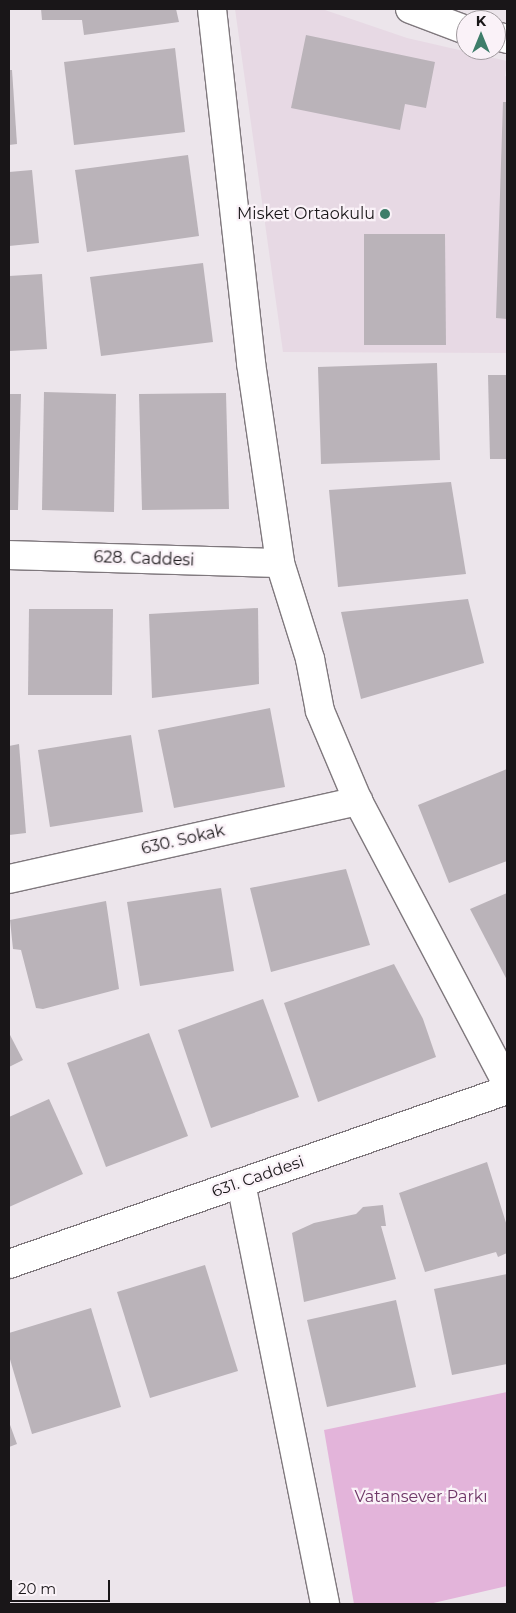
<!DOCTYPE html>
<html>
<head>
<meta charset="utf-8">
<style>
  body { margin:0 }
  #map { position:relative; width:516px; height:1613px; overflow:hidden; background:#ece5eb; font-family:Montserrat,sans-serif }
  div>[style] { position:absolute }
  [style*='--x'] { left:calc(var(--x)*1px); top:calc(var(--y)*1px); width:calc(var(--w)*1px); rotate:calc(var(--a)*1deg) }
  .built>* { inset:0; background:#e7d9e4 }
  .green>* { inset:0; background:#e3b4da }
  .building>* { inset:0; background:#bab3b9 }
  .roads { filter:drop-shadow(1px 0 #7f787d) drop-shadow(-1px 0 #7f787d) drop-shadow(0 1px #7f787d) drop-shadow(0 -1px #7f787d) }
  .street>* { height:28px; margin:-14px; padding:0 14px; transform-origin:14px; border-radius:14px; background:#fff }
  .secondary>* { height:28px; margin:-14px; padding:0 14px; transform-origin:14px; border-radius:14px; background:#fff }
  .dots>* { width:14px; height:14px; translate:-50% -50%; box-sizing:border-box; border:2px solid #faf2f8; border-radius:50% }
  span { translate:-50% -50%; white-space:nowrap; text-align:center; line-height:1.15; -webkit-text-stroke:4.5px #faf2f8; paint-order:stroke }
  .poi-label { font-size:16px; color:#191618 }
  .right { translate:-100% -50%; text-align:right }
  .street-label { font-size:16px; color:#191618 }
  .park-label { font-size:16px; color:#6e3666 }
  .frame { position:absolute; inset:0; border:10px solid #191618; pointer-events:none }
  .north { position:absolute; left:456px; top:10px; width:50px; height:50px; box-sizing:border-box; background:#faf2f8; border:1px solid #a09a9e; border-radius:50%; rotate:0deg; font-size:14px; font-weight:700; line-height:20px; text-align:center; color:#191618 }
  .north::after { content:''; display:block; margin:auto; width:18px; height:22px; background:#3e7d6a; clip-path:polygon(50% 0,100% 100%,50% 72%,0 100%) }
  .scale { position:absolute; left:10px; top:1580px; width:100px; height:22px; box-sizing:border-box; border:2px solid #191618; border-top:0; padding-left:6px; font-size:15px; line-height:18px; white-space:nowrap; color:#191618; -webkit-text-stroke:4px #faf2f8; paint-order:stroke }
</style>
</head>
<body>
<div id="map">
  <div class="built">
    <div style="clip-path:polygon(235px 9px,322px 9px,407px 38px,507px 61px,505px 76px,507px 77px,507px 353px,283px 352px)"></div>
  </div>
  <div class="green">
    <div style="clip-path:polygon(507px 1392px,507px 1586px,429px 1604px,354px 1604px,324px 1430px)"></div>
  </div>
  <div class="building">
    <div style="clip-path:polygon(41px 9px,176px 9px,179px 22px,84px 35px,82px 20px,42px 20px)"></div>
    <div style="clip-path:polygon(306px 35px,435px 62px,426px 108px,405px 104px,400px 130px,291px 108px)"></div>
    <div style="clip-path:polygon(175px 48px,185px 132px,74px 145px,64px 62px)"></div>
    <div style="clip-path:polygon(9px 70px,12px 70px,17px 144px,9px 145px)"></div>
    <div style="clip-path:polygon(503px 102px,507px 102px,507px 319px,496px 318px)"></div>
    <div style="clip-path:polygon(188px 155px,199px 236px,87px 252px,75px 170px)"></div>
    <div style="clip-path:polygon(32px 170px,39px 243px,9px 246px,9px 172px)"></div>
    <div style="clip-path:polygon(364px 234px,445px 234px,446px 345px,364px 345px)"></div>
    <div style="clip-path:polygon(203px 263px,213px 342px,101px 356px,90px 277px)"></div>
    <div style="clip-path:polygon(42px 274px,47px 349px,9px 351px,9px 276px)"></div>
    <div style="clip-path:polygon(437px 363px,440px 460px,321px 464px,318px 367px)"></div>
    <div style="clip-path:polygon(488px 375px,507px 375px,507px 459px,490px 459px)"></div>
    <div style="clip-path:polygon(44px 392px,116px 394px,114px 512px,42px 510px)"></div>
    <div style="clip-path:polygon(226px 393px,229px 509px,142px 510px,139px 394px)"></div>
    <div style="clip-path:polygon(9px 394px,21px 394px,18px 510px,9px 510px)"></div>
    <div style="clip-path:polygon(451px 482px,466px 574px,338px 587px,329px 490px)"></div>
    <div style="clip-path:polygon(468px 599px,484px 663px,361px 699px,341px 612px)"></div>
    <div style="clip-path:polygon(258px 608px,259px 684px,152px 698px,149px 614px)"></div>
    <div style="clip-path:polygon(29px 609px,113px 609px,112px 695px,28px 695px)"></div>
    <div style="clip-path:polygon(270px 708px,285px 787px,174px 808px,158px 730px)"></div>
    <div style="clip-path:polygon(131px 735px,143px 812px,50px 827px,38px 750px)"></div>
    <div style="clip-path:polygon(19px 744px,26px 833px,9px 835px,9px 746px)"></div>
    <div style="clip-path:polygon(507px 769px,507px 861px,449px 883px,418px 805px)"></div>
    <div style="clip-path:polygon(346px 869px,370px 945px,271px 972px,250px 888px)"></div>
    <div style="clip-path:polygon(221px 888px,234px 971px,140px 986px,127px 902px)"></div>
    <div style="clip-path:polygon(507px 893px,507px 980px,470px 909px)"></div>
    <div style="clip-path:polygon(106px 901px,119px 989px,43px 1009px,36px 1008px,21px 950px,13px 949px,10px 920px)"></div>
    <div style="clip-path:polygon(394px 964px,423px 1019px,436px 1057px,318px 1102px,284px 1003px)"></div>
    <div style="clip-path:polygon(263px 999px,299px 1097px,211px 1128px,178px 1030px)"></div>
    <div style="clip-path:polygon(9px 1033px,23px 1060px,9px 1067px)"></div>
    <div style="clip-path:polygon(149px 1033px,188px 1136px,106px 1167px,67px 1063px)"></div>
    <div style="clip-path:polygon(49px 1099px,83px 1174px,9px 1207px,9px 1117px)"></div>
    <div style="clip-path:polygon(487px 1162px,507px 1226px,507px 1253px,498px 1257px,496px 1252px,425px 1272px,399px 1193px)"></div>
    <div style="clip-path:polygon(383px 1205px,386px 1226px,381px 1226px,396px 1279px,304px 1302px,292px 1233px,314px 1223px,356px 1214px,363px 1207px)"></div>
    <div style="clip-path:polygon(205px 1265px,238px 1371px,150px 1398px,117px 1292px)"></div>
    <div style="clip-path:polygon(507px 1274px,507px 1364px,452px 1375px,434px 1289px)"></div>
    <div style="clip-path:polygon(396px 1300px,416px 1387px,327px 1407px,307px 1320px)"></div>
    <div style="clip-path:polygon(91px 1308px,121px 1407px,32px 1434px,9px 1356px,9px 1333px)"></div>
    <div style="clip-path:polygon(9px 1422px,17px 1444px,9px 1447px)"></div>
  </div>
  <div class="roads">
    <div class="street">
      <div style="--x:212;--y:9;--w:356;--a:83.7"></div>
      <div style="--x:251;--y:363;--w:202;--a:81.7"></div>
      <div style="--x:280;--y:563;--w:101;--a:72.6"></div>
      <div style="--x:310;--y:659;--w:53;--a:79.1"></div>
      <div style="--x:320;--y:711;--w:98;--a:67.1"></div>
      <div style="--x:358;--y:801;--w:320;--a:62.2"></div>
      <div style="--x:410;--y:9;--w:60;--a:20.6"></div>
      <div style="--x:496;--y:36;--w:11;--a:15"></div>
      <div style="--x:9;--y:555;--w:271;--a:1.7"></div>
      <div style="--x:9;--y:879;--w:358;--a:-12.6"></div>
      <div style="--x:241;--y:1183;--w:429;--a:78.7"></div>
    </div>
    <div class="secondary">
      <div style="--x:9;--y:1264;--w:528;--a:-19.26"></div>
    </div>
  </div>
  <div class="dots">
    <div style="left:385px;top:214px;background:#3e7d6a"></div>
  </div>
  <div class="poi-label">
    <span class="right" style="left:375px;top:214px">Misket Ortaokulu</span>
  </div>
  <div class="street-label">
    <span style="left:144px;top:559px;rotate:2deg">628. Caddesi</span>
    <span style="left:183px;top:840px;rotate:-13deg">630. Sokak</span>
    <span style="left:258px;top:1177px;rotate:-19deg">631. Caddesi</span>
  </div>
  <div class="park-label">
    <span style="left:421px;top:1497px">Vatansever Parkı</span>
  </div>
  <div class="frame"></div>
  <div class="north">K</div>
  <div class="scale">20 m</div>
</div>
</body>
</html>
